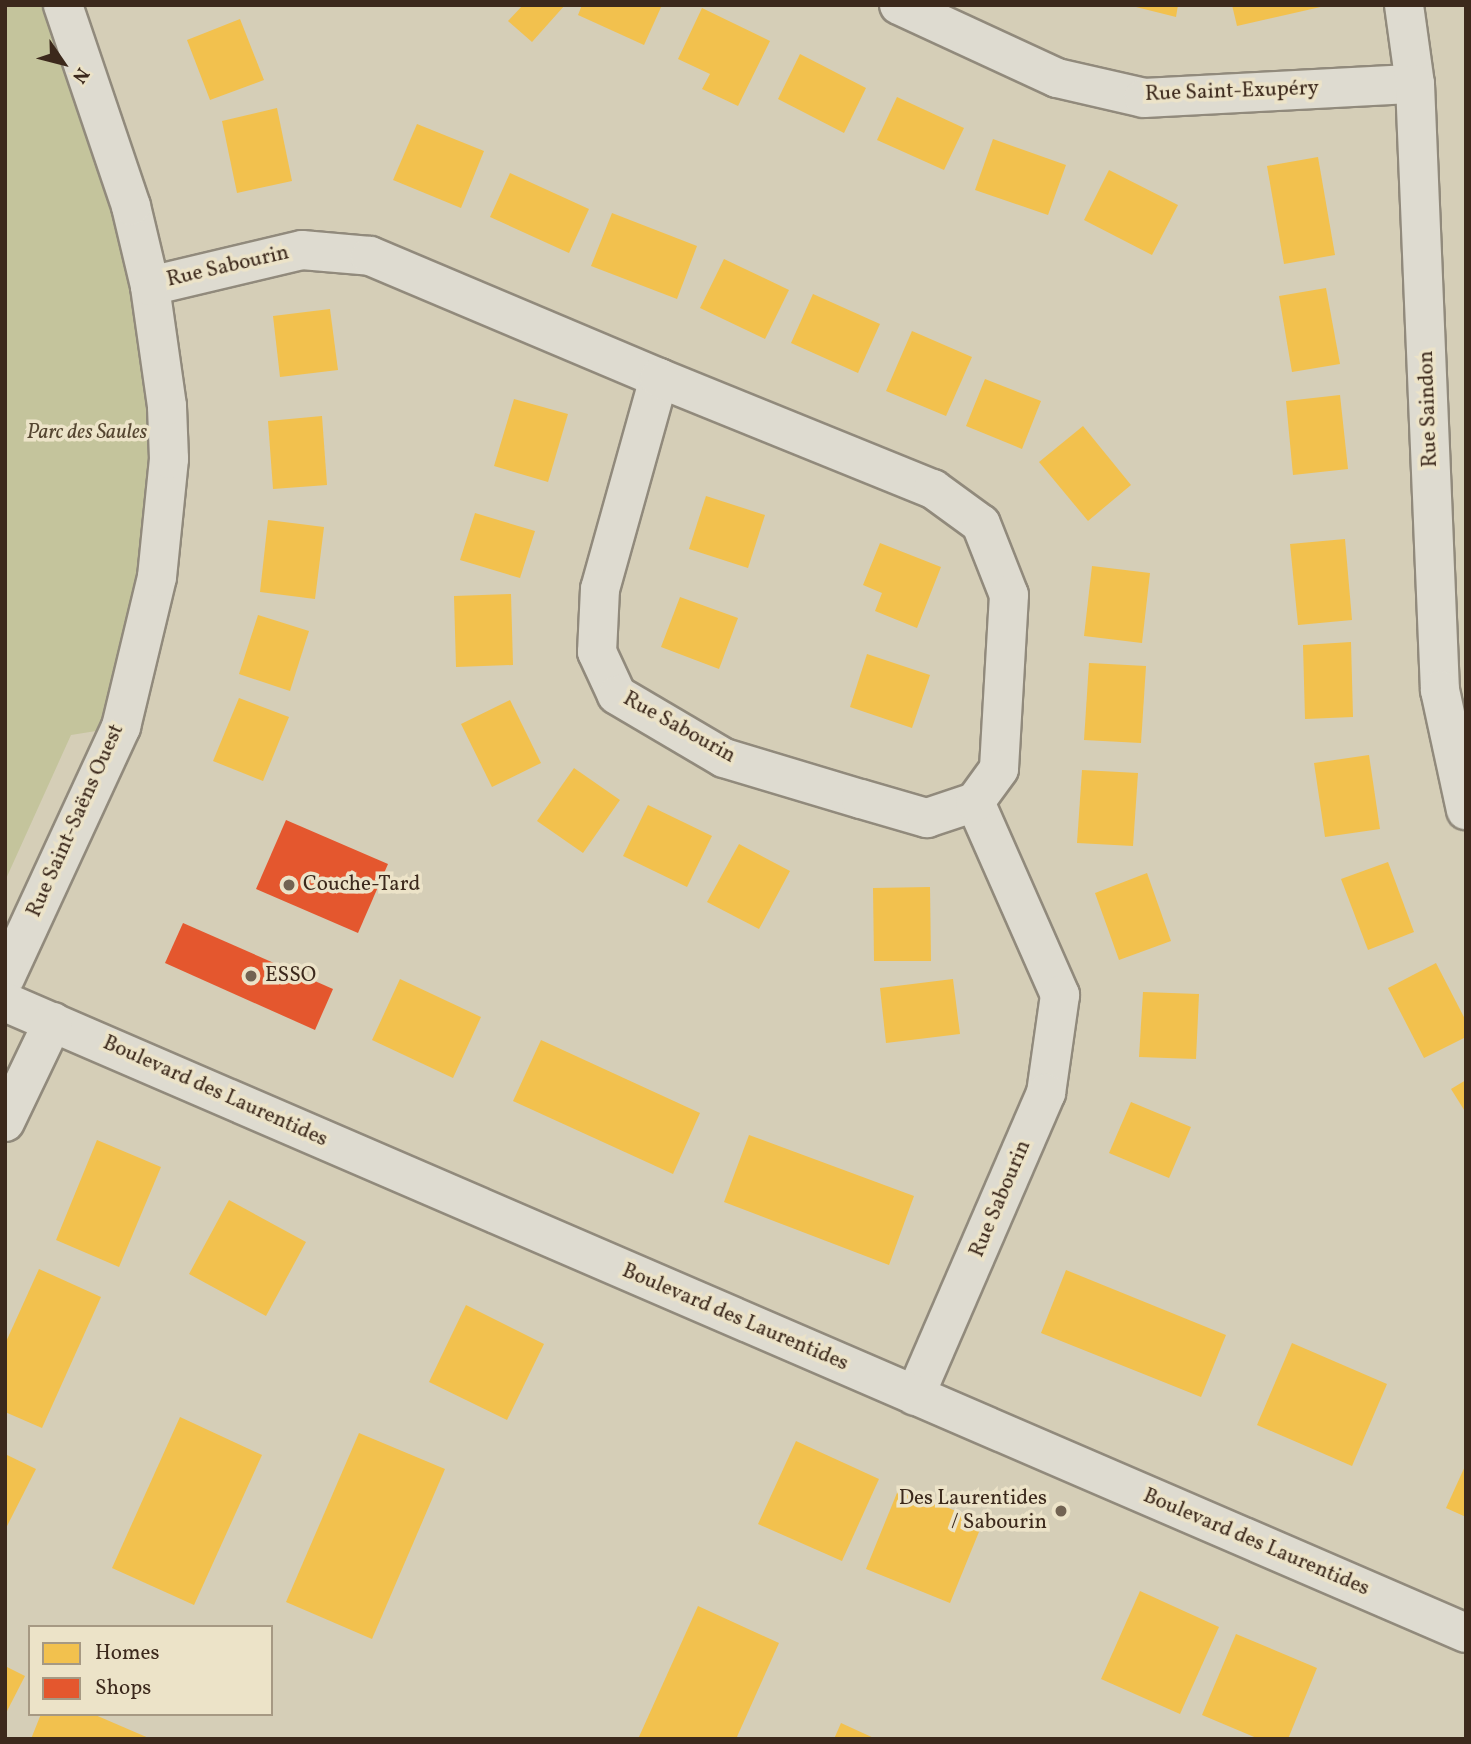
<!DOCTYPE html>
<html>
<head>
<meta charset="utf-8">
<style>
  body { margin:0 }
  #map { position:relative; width:1471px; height:1744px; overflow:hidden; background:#d5ceb7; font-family:Vollkorn,serif }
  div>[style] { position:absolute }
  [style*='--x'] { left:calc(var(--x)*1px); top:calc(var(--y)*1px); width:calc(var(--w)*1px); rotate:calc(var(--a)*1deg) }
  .green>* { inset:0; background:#c4c49c }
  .homes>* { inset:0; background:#f2c14e }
  .shops>* { inset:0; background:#e4572e }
  .roads { filter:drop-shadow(2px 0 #918a7c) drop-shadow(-2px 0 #918a7c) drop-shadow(0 2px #918a7c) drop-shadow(0 -2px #918a7c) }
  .minor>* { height:38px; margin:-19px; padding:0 19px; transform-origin:19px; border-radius:19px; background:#dedbd0 }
  .dots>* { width:19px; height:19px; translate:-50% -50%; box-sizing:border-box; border:4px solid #ece3c8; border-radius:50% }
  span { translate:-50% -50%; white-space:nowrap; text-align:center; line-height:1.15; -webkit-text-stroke:7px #ece3c8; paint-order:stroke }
  .street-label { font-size:21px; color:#3c291c }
  .park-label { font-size:21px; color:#554631; font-style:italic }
  .poi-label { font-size:21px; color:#3c291c }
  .left { translate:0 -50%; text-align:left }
  .right { translate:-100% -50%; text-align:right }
  .frame { position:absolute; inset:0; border:7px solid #3c291c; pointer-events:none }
  .legend { position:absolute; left:28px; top:1625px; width:245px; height:91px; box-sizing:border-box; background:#ece3c8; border:2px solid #a69983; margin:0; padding:9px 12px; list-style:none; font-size:21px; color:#3c291c }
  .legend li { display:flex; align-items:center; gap:14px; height:35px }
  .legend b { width:35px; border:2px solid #a69983 }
  .north { position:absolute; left:28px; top:28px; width:70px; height:70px; -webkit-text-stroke:5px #ece3c8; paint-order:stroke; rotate:125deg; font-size:19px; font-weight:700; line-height:28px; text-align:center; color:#3c291c }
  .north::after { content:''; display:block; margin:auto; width:24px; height:32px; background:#3c291c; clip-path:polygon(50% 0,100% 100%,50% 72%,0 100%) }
</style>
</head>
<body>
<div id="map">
  <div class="green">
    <div style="clip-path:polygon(5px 5px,63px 5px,167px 406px,121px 727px,71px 735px,5px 881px)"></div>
  </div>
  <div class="homes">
    <div style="clip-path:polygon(523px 5px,565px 5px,532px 42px,508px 21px)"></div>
    <div style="clip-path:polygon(582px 5px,662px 5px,644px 45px,578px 15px)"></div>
    <div style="clip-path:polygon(1128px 5px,1178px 5px,1176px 17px)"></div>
    <div style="clip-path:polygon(1232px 5px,1325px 5px,1325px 6px,1237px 26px)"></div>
    <div style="clip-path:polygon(702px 8px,770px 41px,738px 106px,702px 89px,710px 74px,678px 59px)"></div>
    <div style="clip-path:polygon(240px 19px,264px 80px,210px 100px,187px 40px)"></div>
    <div style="clip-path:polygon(800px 54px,866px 88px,844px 133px,778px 99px)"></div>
    <div style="clip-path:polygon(897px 97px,964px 128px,944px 170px,877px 140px)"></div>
    <div style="clip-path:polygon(277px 108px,292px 181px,237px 193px,222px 121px)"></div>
    <div style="clip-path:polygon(417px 124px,484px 151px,461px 208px,393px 180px)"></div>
    <div style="clip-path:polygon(993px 139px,1066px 165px,1048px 215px,975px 190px)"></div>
    <div style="clip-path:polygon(1318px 157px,1335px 255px,1284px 264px,1267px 166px)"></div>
    <div style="clip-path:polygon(1109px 170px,1178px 205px,1152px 255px,1084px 220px)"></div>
    <div style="clip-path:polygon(510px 173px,589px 209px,569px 253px,490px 217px)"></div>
    <div style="clip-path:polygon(612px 213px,697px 246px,677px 299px,591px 266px)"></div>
    <div style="clip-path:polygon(724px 259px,789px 290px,765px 339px,700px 308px)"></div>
    <div style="clip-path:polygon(1326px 288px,1340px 364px,1292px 372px,1279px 296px)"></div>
    <div style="clip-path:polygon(813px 294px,880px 324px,858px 373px,791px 343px)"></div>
    <div style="clip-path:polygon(330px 309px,338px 370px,280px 377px,273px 316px)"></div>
    <div style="clip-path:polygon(912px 331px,972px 357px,946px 416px,886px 391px)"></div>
    <div style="clip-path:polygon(985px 379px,1041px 401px,1022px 449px,966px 426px)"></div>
    <div style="clip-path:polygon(1340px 395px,1348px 469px,1293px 475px,1286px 401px)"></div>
    <div style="clip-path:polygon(514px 399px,568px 414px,548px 482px,494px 466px)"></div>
    <div style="clip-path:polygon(322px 416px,327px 485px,273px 489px,268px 421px)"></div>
    <div style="clip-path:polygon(1083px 426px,1131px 485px,1088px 521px,1039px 462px)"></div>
    <div style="clip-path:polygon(706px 496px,765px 515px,748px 568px,689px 549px)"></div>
    <div style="clip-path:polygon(475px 513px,535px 531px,520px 578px,460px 560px)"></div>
    <div style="clip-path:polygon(268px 520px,324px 527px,315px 599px,260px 592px)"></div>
    <div style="clip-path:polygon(1345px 539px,1352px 620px,1298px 625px,1290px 544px)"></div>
    <div style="clip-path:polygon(880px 543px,941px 567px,917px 628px,875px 611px,882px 593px,863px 585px)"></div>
    <div style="clip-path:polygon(1092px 566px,1150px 573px,1142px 643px,1084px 636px)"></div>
    <div style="clip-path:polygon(511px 594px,513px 665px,456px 667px,454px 596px)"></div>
    <div style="clip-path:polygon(680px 597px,738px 618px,719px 669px,661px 647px)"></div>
    <div style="clip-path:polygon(258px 615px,309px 631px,290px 691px,239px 674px)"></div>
    <div style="clip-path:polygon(1351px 642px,1353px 717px,1305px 719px,1303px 645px)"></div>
    <div style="clip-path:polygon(867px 654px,930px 675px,912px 728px,850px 707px)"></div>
    <div style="clip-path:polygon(1089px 663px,1146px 666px,1141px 743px,1084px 740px)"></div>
    <div style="clip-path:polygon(239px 698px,289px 717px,263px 781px,213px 761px)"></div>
    <div style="clip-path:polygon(510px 700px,541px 763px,492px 787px,461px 724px)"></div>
    <div style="clip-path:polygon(1369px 755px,1380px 829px,1325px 837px,1314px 763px)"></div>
    <div style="clip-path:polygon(574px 768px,620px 800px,583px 853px,537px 821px)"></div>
    <div style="clip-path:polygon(1082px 770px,1138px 773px,1133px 846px,1077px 843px)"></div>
    <div style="clip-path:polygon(648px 805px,712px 836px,687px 887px,623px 856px)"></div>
    <div style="clip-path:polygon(739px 844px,790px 871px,759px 929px,707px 902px)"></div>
    <div style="clip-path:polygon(1388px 862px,1414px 932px,1368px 950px,1341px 879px)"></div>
    <div style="clip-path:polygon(1147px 873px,1171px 941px,1119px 960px,1095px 893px)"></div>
    <div style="clip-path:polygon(930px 887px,931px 961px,874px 961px,873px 888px)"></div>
    <div style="clip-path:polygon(1436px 963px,1466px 1021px,1466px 1037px,1424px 1058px,1388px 988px)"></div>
    <div style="clip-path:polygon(400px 979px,481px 1017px,453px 1078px,372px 1040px)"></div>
    <div style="clip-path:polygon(953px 979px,960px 1034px,886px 1043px,880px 988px)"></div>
    <div style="clip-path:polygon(1143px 992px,1199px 994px,1196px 1059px,1139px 1057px)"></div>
    <div style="clip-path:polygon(541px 1040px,700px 1113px,673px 1174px,513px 1101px)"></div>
    <div style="clip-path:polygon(1466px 1080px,1466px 1113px,1451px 1089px)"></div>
    <div style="clip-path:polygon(1131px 1102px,1191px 1127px,1169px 1178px,1109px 1153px)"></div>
    <div style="clip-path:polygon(749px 1135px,914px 1196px,889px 1265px,724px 1202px)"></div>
    <div style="clip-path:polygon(97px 1140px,161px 1167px,119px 1267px,56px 1240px)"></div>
    <div style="clip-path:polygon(229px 1200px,306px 1242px,266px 1316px,189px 1274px)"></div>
    <div style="clip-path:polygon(39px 1269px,101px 1297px,42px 1428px,5px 1412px,5px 1344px)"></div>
    <div style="clip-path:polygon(1066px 1270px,1226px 1335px,1201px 1397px,1041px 1333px)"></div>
    <div style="clip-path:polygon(466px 1305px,544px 1344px,507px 1420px,429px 1382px)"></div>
    <div style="clip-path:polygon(1292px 1343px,1387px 1384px,1352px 1466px,1257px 1425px)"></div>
    <div style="clip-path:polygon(180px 1417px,262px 1455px,194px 1605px,112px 1568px)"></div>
    <div style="clip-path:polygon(359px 1433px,445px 1469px,372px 1639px,286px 1602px)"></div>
    <div style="clip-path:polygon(796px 1441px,879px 1479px,842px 1561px,758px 1524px)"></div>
    <div style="clip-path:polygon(5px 1454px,36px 1469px,5px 1530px)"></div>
    <div style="clip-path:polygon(1466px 1464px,1466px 1517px,1446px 1508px)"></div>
    <div style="clip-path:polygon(899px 1488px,983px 1522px,950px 1603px,866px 1569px)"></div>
    <div style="clip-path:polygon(1140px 1591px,1219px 1627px,1180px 1714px,1101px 1679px)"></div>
    <div style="clip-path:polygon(698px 1606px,779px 1643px,736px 1739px,638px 1739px)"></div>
    <div style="clip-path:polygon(1236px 1634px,1317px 1668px,1288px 1739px,1259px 1739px,1202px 1715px)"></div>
    <div style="clip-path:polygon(5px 1666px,25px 1676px,5px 1715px)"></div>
    <div style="clip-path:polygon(41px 1714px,93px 1714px,151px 1739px,31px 1739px)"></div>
    <div style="clip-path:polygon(841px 1723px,876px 1739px,834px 1739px)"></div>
  </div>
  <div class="shops">
    <div style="clip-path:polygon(286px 820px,388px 864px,358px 933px,256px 889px)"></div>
    <div style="clip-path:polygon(183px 923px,333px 989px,315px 1030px,165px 963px)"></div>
  </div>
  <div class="roads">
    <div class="minor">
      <div style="--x:899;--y:5;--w:174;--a:24.8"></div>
      <div style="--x:1057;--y:78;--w:89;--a:12.9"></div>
      <div style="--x:1144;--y:98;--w:271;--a:-3"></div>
      <div style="--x:1404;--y:5;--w:80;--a:82.1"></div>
      <div style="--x:1415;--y:84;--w:607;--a:87.64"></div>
      <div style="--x:1440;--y:690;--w:123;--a:77.8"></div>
      <div style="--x:150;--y:286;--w:156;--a:-13.3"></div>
      <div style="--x:302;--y:250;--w:68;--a:5"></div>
      <div style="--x:370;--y:256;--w:314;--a:22.9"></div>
      <div style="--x:659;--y:378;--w:219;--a:105.6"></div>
      <div style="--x:600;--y:589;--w:63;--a:92.7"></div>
      <div style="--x:597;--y:652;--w:47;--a:65.1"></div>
      <div style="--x:617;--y:695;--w:124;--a:30.5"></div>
      <div style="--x:724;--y:758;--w:143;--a:16.7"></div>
      <div style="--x:861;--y:799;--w:69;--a:16.1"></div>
      <div style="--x:927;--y:818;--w:51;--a:-18.4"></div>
      <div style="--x:975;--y:802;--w:211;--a:66.2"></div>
      <div style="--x:1060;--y:995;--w:99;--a:98.1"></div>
      <div style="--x:1046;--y:1093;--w:330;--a:113.4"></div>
      <div style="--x:659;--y:378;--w:296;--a:22.1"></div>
      <div style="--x:933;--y:489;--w:59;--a:36.1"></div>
      <div style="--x:981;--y:524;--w:76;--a:68.5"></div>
      <div style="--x:1009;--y:595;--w:174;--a:93.3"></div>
      <div style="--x:999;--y:769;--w:41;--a:126"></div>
      <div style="--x:5;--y:978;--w:277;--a:-65.2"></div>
      <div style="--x:121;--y:727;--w:154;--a:-76.5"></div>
      <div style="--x:157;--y:577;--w:119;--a:-84.2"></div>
      <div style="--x:169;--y:459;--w:53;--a:-92.2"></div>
      <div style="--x:167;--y:406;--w:121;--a:-98.1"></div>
      <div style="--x:150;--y:286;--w:82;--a:-103.4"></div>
      <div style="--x:131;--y:206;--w:212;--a:-108.7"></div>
      <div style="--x:5;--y:1002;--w:1591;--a:23.36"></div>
      <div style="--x:5;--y:1122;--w:111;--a:-64.4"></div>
    </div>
  </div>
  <div class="dots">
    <div style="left:289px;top:885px;background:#726352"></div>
    <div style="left:251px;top:976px;background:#726352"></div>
    <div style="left:1061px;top:1511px;background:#726352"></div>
  </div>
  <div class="street-label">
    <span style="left:1232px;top:92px;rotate:-2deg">Rue Saint-Exupéry</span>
    <span style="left:228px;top:267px;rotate:-13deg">Rue Sabourin</span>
    <span style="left:1429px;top:409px;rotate:-92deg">Rue Saindon</span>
    <span style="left:679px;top:728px;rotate:29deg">Rue Sabourin</span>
    <span style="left:76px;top:821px;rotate:-66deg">Rue Saint-Saëns Ouest</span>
    <span style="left:215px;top:1092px;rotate:24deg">Boulevard des Laurentides</span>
    <span style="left:1001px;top:1199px;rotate:-67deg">Rue Sabourin</span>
    <span style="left:735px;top:1318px;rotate:23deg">Boulevard des Laurentides</span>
    <span style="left:1256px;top:1543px;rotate:23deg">Boulevard des Laurentides</span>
  </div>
  <div class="park-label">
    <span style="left:87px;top:433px">Parc des Saules</span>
  </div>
  <div class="poi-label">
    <span class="left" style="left:303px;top:885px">Couche-Tard</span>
    <span class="left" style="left:265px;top:976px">ESSO</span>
    <span class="right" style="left:1047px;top:1511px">Des Laurentides<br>/ Sabourin</span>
  </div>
  <div class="frame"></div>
  <ul class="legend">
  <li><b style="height:19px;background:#f2c14e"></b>Homes</li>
  <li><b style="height:19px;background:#e4572e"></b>Shops</li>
  </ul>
  <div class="north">N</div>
</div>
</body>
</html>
